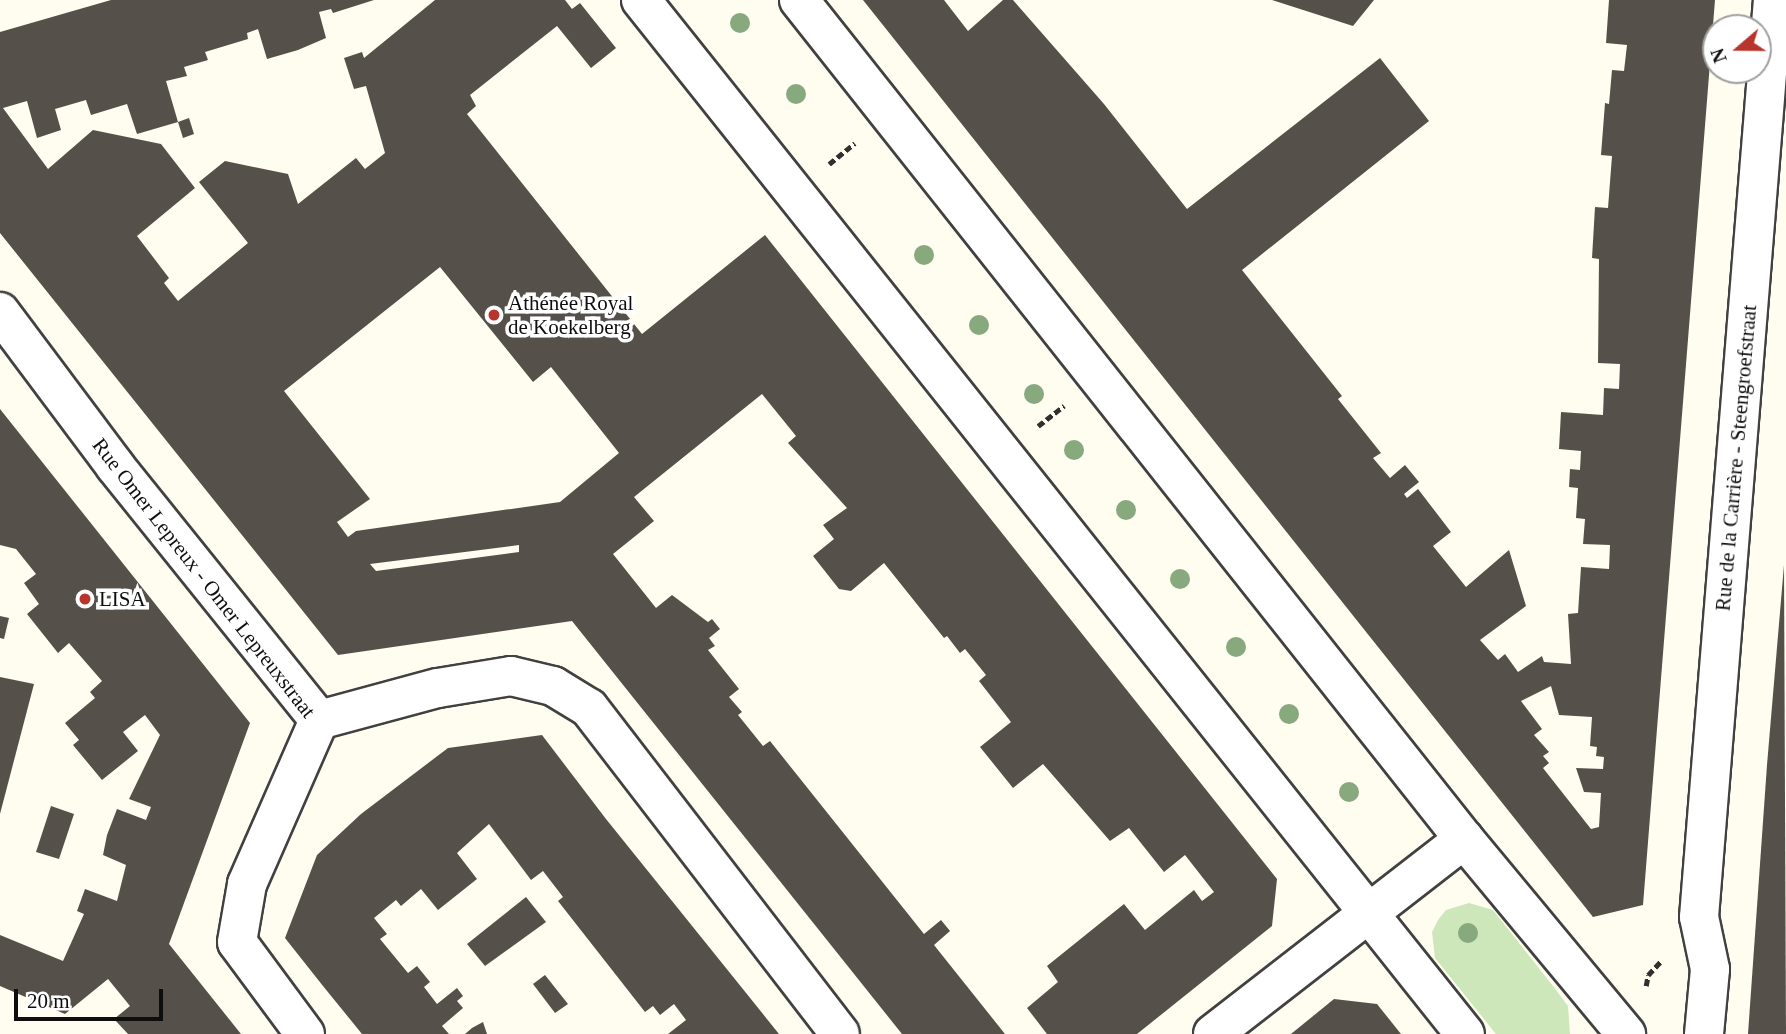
<!DOCTYPE html>
<html>
<head>
<meta charset="utf-8">
<style>
  body { margin:0 }
  #map { position:relative; width:1786px; height:1034px; overflow:hidden; background:#fefdef; font-family:Georgia,serif }
  div>[style] { position:absolute }
  [style*='--x'] { left:calc(var(--x)*1px); top:calc(var(--y)*1px); width:calc(var(--w)*1px); rotate:calc(var(--a)*1deg) }
  .green>* { inset:0; background:#cde7ba }
  .building>* { inset:0; background:#56504b }
  .path>* { height:4.5px; margin-top:-2.25px; transform-origin:0; background:repeating-linear-gradient(90deg,#303030 0 7px,transparent 0 10.5px) }
  .roads { filter:drop-shadow(2px 0 #414141) drop-shadow(-2px 0 #414141) drop-shadow(0 2px #414141) drop-shadow(0 -2px #414141) }
  .street>* { height:38px; margin:-19px; padding:0 19px; transform-origin:19px; border-radius:19px; background:#fff }
  .trees>* { width:20px; height:20px; margin:-10px; border-radius:50%; background:#88a87e }
  .dots>* { width:19px; height:19px; translate:-50% -50%; box-sizing:border-box; border:4px solid #fff; border-radius:50% }
  span { translate:-50% -50%; white-space:nowrap; text-align:center; line-height:1.15; -webkit-text-stroke:7px #fff; paint-order:stroke }
  .poi-label { font-size:21px; color:#0e0e0e }
  .left { translate:0 -50%; text-align:left }
  .street-label { font-size:21px; color:#0e0e0e }
  .north { position:absolute; left:1702px; top:14px; width:70px; height:70px; box-sizing:border-box; background:#fff; border:2px solid #9f9f9f; border-radius:50%; rotate:250deg; font-size:19px; font-weight:700; line-height:28px; text-align:center; color:#0e0e0e }
  .north::after { content:''; display:block; margin:auto; width:24px; height:32px; background:#b7352c; clip-path:polygon(50% 0,100% 100%,50% 72%,0 100%) }
  .scale { position:absolute; left:14px; top:989px; width:149px; height:32px; box-sizing:border-box; border:4px solid #0e0e0e; border-top:0; padding-left:9px; font-size:21px; line-height:24px; white-space:nowrap; color:#0e0e0e; -webkit-text-stroke:5px #fff; paint-order:stroke }
</style>
</head>
<body>
<div id="map">
  <div class="green">
    <div style="clip-path:polygon(1469px 903px,1493px 910px,1556px 990px,1568px 1006px,1570px 1034px,1496px 1034px,1435px 958px,1432px 932px,1438px 920px,1446px 910px)"></div>
  </div>
  <div class="building">
    <div style="clip-path:polygon(evenodd,111px 0,374px 0,333px 13px,331px 9px,319px 12px,326px 38px,298px 50px,267px 59px,258px 29px,247px 33px,248px 39px,205px 52px,208px 60px,184px 67px,187px 76px,166px 81px,178px 122px,137px 134px,127px 104px,91px 115px,86px 100px,55px 109px,61px 130px,37px 138px,27px 101px,3px 108px,48px 169px,93px 130px,161px 144px,195px 188px,137px 236px,169px 278px,164px 283px,178px 301px,248px 243px,199px 182px,225px 161px,288px 174px,298px 204px,356px 158px,365px 169px,385px 153px,366px 86px,354px 89px,344px 58px,362px 52px,364px 58px,435px 0,565px 0,572px 9px,580px 3px,616px 48px,591px 68px,557px 26px,470px 95px,476px 106px,467px 114px,642px 334px,765px 235px,1277px 879px,1272px 926px,1137px 1034px,1047px 1034px,1027px 1008px,1058px 982px,1047px 966px,1124px 904px,1145px 930px,1194px 890px,1202px 901px,1214px 892px,1185px 855px,1164px 872px,1129px 828px,1110px 841px,1043px 764px,1013px 788px,980px 747px,1011px 722px,979px 681px,986px 675px,965px 649px,960px 653px,947px 636px,944px 638px,884px 563px,851px 591px,839px 589px,813px 556px,834px 539px,823px 525px,847px 508px,788px 443px,796px 436px,762px 394px,634px 497px,654px 521px,613px 554px,656px 608px,672px 595px,708px 622px,712px 619px,720px 629px,709px 638px,715px 646px,708px 650px,739px 689px,729px 697px,742px 712px,738px 715px,763px 746px,770px 741px,924px 934px,941px 920px,950px 931px,934px 945px,1005px 1034px,902px 1034px,572px 621px,338px 655px,0 233px,0 32px,111px 0,440px 267px,533px 382px,551px 367px,619px 453px,560px 502px,356px 531px,348px 537px,337px 522px,370px 499px,284px 391px,440px 267px,111px 0,519px 545px,519px 552px,376px 571px,370px 564px,519px 545px)"></div>
    <div style="clip-path:polygon(evenodd,863px 0,944px 0,968px 31px,1003px 0,1013px 0,1104px 104px,1187px 209px,1380px 58px,1429px 121px,1242px 270px,1342px 396px,1338px 399px,1381px 453px,1373px 458px,1390px 478px,1405px 465px,1419px 482px,1404px 494px,1407px 498px,1418px 489px,1451px 532px,1433px 546px,1466px 587px,1509px 550px,1526px 606px,1480px 640px,1498px 660px,1505px 654px,1518px 672px,1542px 656px,1544px 662px,1571px 664px,1568px 614px,1578px 613px,1581px 567px,1609px 569px,1610px 545px,1583px 544px,1585px 519px,1576px 518px,1578px 488px,1569px 487px,1570px 469px,1580px 470px,1581px 451px,1559px 449px,1561px 412px,1603px 415px,1604px 388px,1619px 389px,1620px 364px,1598px 363px,1599px 259px,1592px 258px,1595px 207px,1608px 208px,1612px 156px,1601px 155px,1605px 103px,1609px 104px,1612px 70px,1624px 71px,1627px 45px,1606px 43px,1609px 0,1715px 0,1643px 905px,1593px 917px,863px 0,1551px 686px,1559px 715px,1592px 717px,1590px 746px,1597px 747px,1596px 756px,1604px 757px,1603px 769px,1576px 768px,1584px 792px,1601px 793px,1599px 827px,1591px 829px,1543px 768px,1549px 763px,1543px 756px,1549px 752px,1534px 735px,1542px 729px,1521px 701px,1551px 686px)"></div>
    <div style="clip-path:polygon(1272px 0,1374px 0,1353px 26px)"></div>
    <div style="clip-path:polygon(189px 118px,194px 134px,183px 138px,178px 122px)"></div>
    <div style="clip-path:polygon(0 409px,250px 723px,169px 944px,241px 1034px,128px 1034px,114px 1019px,130px 1006px,108px 979px,65px 1014px,0 986px,0 935px,63px 961px,84px 914px,77px 911px,85px 889px,117px 901px,126px 865px,103px 855px,107px 835px,117px 809px,146px 820px,151px 807px,129px 799px,160px 735px,145px 715px,123px 732px,138px 751px,102px 780px,73px 745px,79px 740px,65px 723px,95px 698px,90px 692px,102px 681px,69px 643px,58px 653px,27px 614px,39px 604px,24px 583px,36px 574px,16px 549px,0 545px)"></div>
    <div style="clip-path:polygon(1784px 565px,1786px 1034px,1748px 1034px,1767px 765px)"></div>
    <div style="clip-path:polygon(0 616px,9px 618px,4px 639px,0 638px)"></div>
    <div style="clip-path:polygon(0 677px,34px 684px,0 814px)"></div>
    <div style="clip-path:polygon(542px 735px,606px 819px,779px 1034px,668px 1034px,686px 1020px,674px 1004px,660px 1015px,653px 1006px,645px 1012px,558px 901px,563px 897px,543px 871px,531px 880px,489px 824px,457px 853px,477px 879px,438px 910px,421px 889px,401px 906px,396px 900px,374px 918px,387px 934px,380px 939px,408px 973px,417px 966px,430px 982px,424px 987px,437px 1004px,457px 988px,463px 996px,457px 1001px,463px 1008px,442px 1026px,449px 1034px,362px 1034px,323px 986px,285px 938px,317px 855px,361px 814px,448px 748px)"></div>
    <div style="clip-path:polygon(51px 806px,74px 814px,59px 859px,36px 852px)"></div>
    <div style="clip-path:polygon(526px 897px,546px 922px,485px 966px,467px 944px)"></div>
    <div style="clip-path:polygon(545px 975px,568px 1004px,555px 1013px,533px 984px)"></div>
    <div style="clip-path:polygon(1334px 999px,1377px 1004px,1401px 1034px,1291px 1034px)"></div>
    <div style="clip-path:polygon(483px 1022px,487px 1034px,465px 1034px,472px 1028px)"></div>
  </div>
  <div class="path">
    <div style="--x:829;--y:164;--w:33;--a:-39"></div>
    <div style="--x:1038;--y:426;--w:33;--a:-38"></div>
    <div style="--x:1646;--y:986;--w:11;--a:-80"></div>
    <div style="--x:1648;--y:975;--w:19;--a:-47"></div>
  </div>
  <div class="roads">
    <div class="street">
      <div style="--x:641;--y:0;--w:1322;--a:51.45"></div>
      <div style="--x:799;--y:0;--w:1071;--a:51.6"></div>
      <div style="--x:1464;--y:839;--w:254;--a:50.3"></div>
      <div style="--x:0;--y:312;--w:192;--a:53.2"></div>
      <div style="--x:115;--y:466;--w:326;--a:51.2"></div>
      <div style="--x:319;--y:720;--w:123;--a:-15.1"></div>
      <div style="--x:438;--y:688;--w:74;--a:-9.3"></div>
      <div style="--x:511;--y:676;--w:43;--a:13.4"></div>
      <div style="--x:553;--y:686;--w:42;--a:31.4"></div>
      <div style="--x:589;--y:708;--w:411;--a:52.4"></div>
      <div style="--x:305;--y:1034;--w:114;--a:-126.5"></div>
      <div style="--x:237;--y:942;--w:59;--a:-80.2"></div>
      <div style="--x:247;--y:884;--w:179;--a:-66.3"></div>
      <div style="--x:1213;--y:1034;--w:318;--a:-37.8"></div>
      <div style="--x:1704;--y:1034;--w:65;--a:-84.7"></div>
      <div style="--x:1710;--y:969;--w:53;--a:-101.9"></div>
      <div style="--x:1699;--y:917;--w:920;--a:-85.39"></div>
    </div>
  </div>
  <div class="trees">
    <div style="left:740px;top:23px"></div>
    <div style="left:796px;top:94px"></div>
    <div style="left:924px;top:255px"></div>
    <div style="left:979px;top:325px"></div>
    <div style="left:1034px;top:394px"></div>
    <div style="left:1074px;top:450px"></div>
    <div style="left:1126px;top:510px"></div>
    <div style="left:1180px;top:579px"></div>
    <div style="left:1236px;top:647px"></div>
    <div style="left:1289px;top:714px"></div>
    <div style="left:1349px;top:792px"></div>
    <div style="left:1468px;top:933px"></div>
  </div>
  <div class="dots">
    <div style="left:494px;top:315px;background:#b7352c"></div>
    <div style="left:85px;top:599px;background:#b7352c"></div>
  </div>
  <div class="poi-label">
    <span class="left" style="left:508px;top:315px">Athénée Royal<br>de Koekelberg</span>
    <span class="left" style="left:99px;top:599px">LISA</span>
  </div>
  <div class="street-label">
    <span style="left:1736px;top:458px;rotate:-85deg">Rue de la Carrière - Steengroefstraat</span>
    <span style="left:204px;top:578px;rotate:52deg">Rue Omer Lepreux - Omer Lepreuxstraat</span>
  </div>
  <div class="north">N</div>
  <div class="scale">20 m</div>
</div>
</body>
</html>
